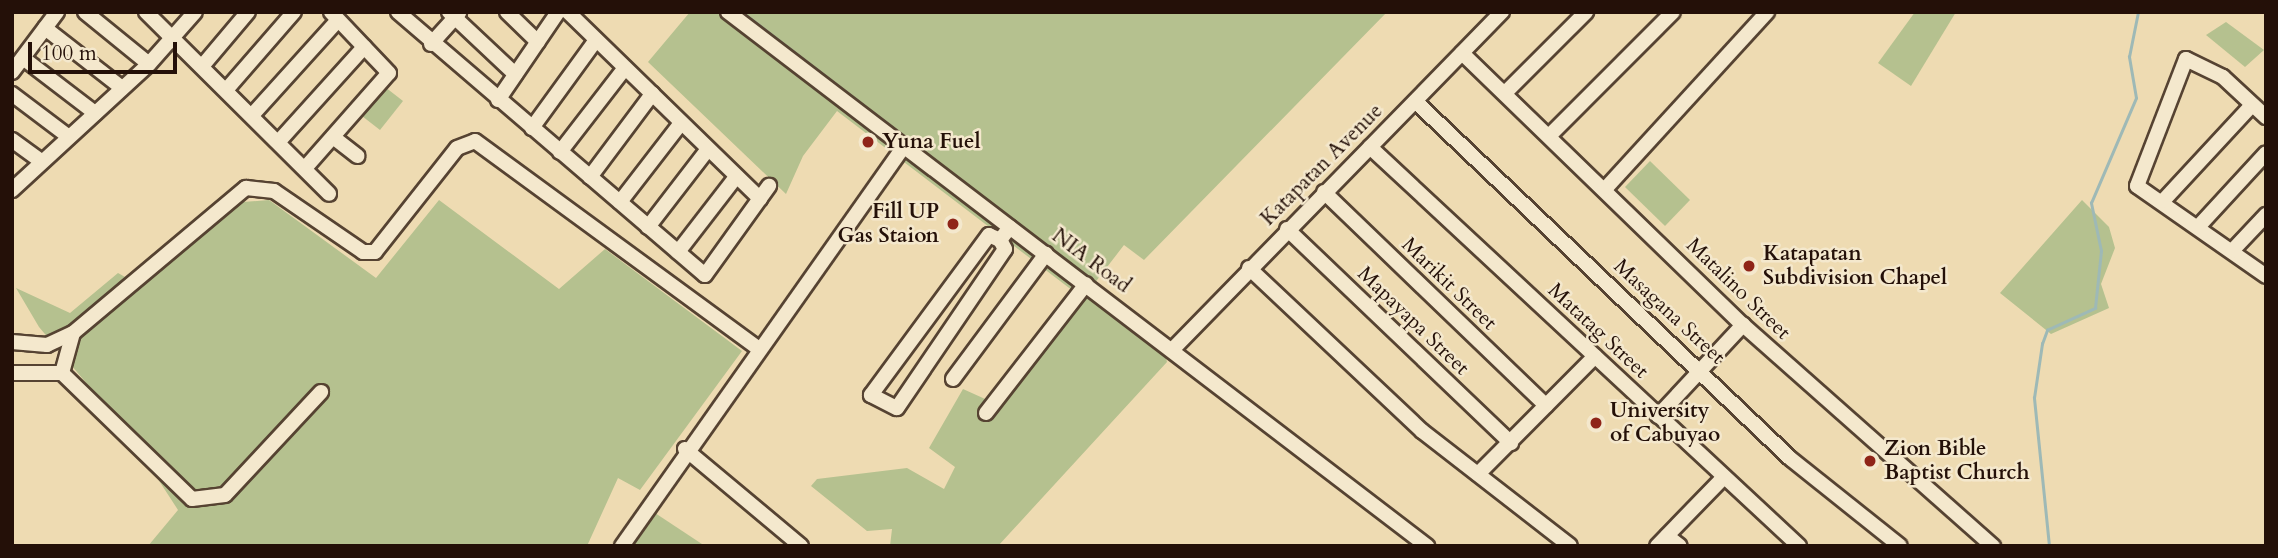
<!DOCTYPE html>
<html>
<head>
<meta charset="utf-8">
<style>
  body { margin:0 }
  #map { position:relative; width:2278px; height:558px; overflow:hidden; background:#eedbb2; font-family:Cardo,serif }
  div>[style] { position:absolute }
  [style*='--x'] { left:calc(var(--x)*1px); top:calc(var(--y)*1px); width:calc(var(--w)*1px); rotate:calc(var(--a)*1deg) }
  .green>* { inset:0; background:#b5c18f }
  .stream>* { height:2.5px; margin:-1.25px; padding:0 1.25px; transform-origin:1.25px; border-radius:1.25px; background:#9eb9b6 }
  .roads { filter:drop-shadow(2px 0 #564332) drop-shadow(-2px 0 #564332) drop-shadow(0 2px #564332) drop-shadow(0 -2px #564332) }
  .minor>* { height:14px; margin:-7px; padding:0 7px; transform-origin:7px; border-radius:7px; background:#f4e8cd }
  .dots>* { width:19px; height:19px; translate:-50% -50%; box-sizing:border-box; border:4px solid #f4e8cd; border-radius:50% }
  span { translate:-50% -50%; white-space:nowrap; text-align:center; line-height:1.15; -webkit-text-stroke:5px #f4e8cd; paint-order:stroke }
  .poi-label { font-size:21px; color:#241008; font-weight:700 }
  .left { translate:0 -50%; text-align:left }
  .right { translate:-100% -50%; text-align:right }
  .street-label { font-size:21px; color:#241008 }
  .frame { position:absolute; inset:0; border:14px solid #241008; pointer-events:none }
  .scale { position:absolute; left:28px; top:42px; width:149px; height:32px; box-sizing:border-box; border:4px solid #241008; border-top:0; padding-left:9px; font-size:21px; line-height:24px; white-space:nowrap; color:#241008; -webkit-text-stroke:5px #f4e8cd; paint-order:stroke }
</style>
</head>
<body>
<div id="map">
  <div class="green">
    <div style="clip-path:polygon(690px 12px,717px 12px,733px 23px,741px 12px,1387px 12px,1144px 260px,1124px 245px,1087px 293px,1164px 350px,1167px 362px,998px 546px,890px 546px,892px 529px,867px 531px,811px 486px,817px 479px,907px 468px,944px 489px,955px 467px,929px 448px,963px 389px,994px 403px,1081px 297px,837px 111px,803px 156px,786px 194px,648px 62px)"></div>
    <div style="clip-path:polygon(1915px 12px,1956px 12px,1911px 86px,1878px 63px)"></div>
    <div style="clip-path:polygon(2226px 22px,2264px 50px,2245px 67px,2206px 35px)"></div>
    <div style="clip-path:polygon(385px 87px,403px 101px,380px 130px,362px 116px)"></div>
    <div style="clip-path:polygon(1650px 161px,1690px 200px,1665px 226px,1625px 187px)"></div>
    <div style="clip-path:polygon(269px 200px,376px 278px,439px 200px,559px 289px,605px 249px,742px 351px,640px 490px,618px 478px,587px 546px,148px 546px,178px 510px,132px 439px,97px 415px,104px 404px,39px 327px,16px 288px,70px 313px,118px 273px,134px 282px,243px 202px)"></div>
    <div style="clip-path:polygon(2082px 200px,2109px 227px,2115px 248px,2101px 284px,2109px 308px,2051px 334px,2000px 293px)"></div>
    <div style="clip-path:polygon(652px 511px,705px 546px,634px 546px)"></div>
  </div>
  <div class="stream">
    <div style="--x:742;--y:12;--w:210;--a:37.5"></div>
    <div style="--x:2049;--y:546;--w:149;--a:-95.8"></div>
    <div style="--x:2034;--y:398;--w:55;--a:-81.6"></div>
    <div style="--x:2042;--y:344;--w:15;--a:-70"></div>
    <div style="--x:2047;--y:330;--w:53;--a:-24.6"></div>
    <div style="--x:2095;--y:308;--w:57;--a:-84"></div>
    <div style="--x:2101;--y:251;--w:49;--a:-101.8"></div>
    <div style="--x:2091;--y:203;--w:114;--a:-66.8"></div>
    <div style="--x:2136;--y:98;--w:42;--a:-99.7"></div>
    <div style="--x:2129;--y:57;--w:46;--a:-78.7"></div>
  </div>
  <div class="roads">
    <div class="minor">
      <div style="--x:85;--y:12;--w:82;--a:39.1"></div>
      <div style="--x:146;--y:12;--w:258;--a:44.8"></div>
      <div style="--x:398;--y:12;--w:404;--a:40.6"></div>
      <div style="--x:705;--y:275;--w:110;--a:-54.3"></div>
      <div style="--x:449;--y:12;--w:91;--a:43.2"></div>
      <div style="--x:507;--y:12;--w:43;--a:44.1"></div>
      <div style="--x:568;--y:12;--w:268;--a:44.2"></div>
      <div style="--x:728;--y:12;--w:880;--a:37.38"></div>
      <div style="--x:45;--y:28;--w:98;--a:37.9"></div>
      <div style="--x:431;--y:44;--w:42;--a:-47.9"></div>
      <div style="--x:1462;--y:53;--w:391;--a:44.1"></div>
      <div style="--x:1743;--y:325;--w:334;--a:41.5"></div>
      <div style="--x:23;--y:58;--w:91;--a:37.4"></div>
      <div style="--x:204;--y:64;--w:68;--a:-49.8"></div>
      <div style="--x:12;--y:72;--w:75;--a:-53.1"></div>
      <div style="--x:227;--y:89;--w:102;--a:-49"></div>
      <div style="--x:1505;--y:93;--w:115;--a:-45"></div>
      <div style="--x:12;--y:94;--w:71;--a:37"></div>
      <div style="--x:498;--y:100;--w:107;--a:-55.7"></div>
      <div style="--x:1415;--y:101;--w:519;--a:43.6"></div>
      <div style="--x:1791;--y:459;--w:139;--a:38.6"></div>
      <div style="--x:254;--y:113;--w:125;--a:-47.9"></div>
      <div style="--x:2266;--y:117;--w:59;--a:-137.1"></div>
      <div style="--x:2223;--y:77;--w:41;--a:-154.1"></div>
      <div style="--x:2186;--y:59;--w:136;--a:111.1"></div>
      <div style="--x:2137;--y:186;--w:157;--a:34.9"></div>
      <div style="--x:532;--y:128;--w:109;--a:-54"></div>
      <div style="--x:1549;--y:136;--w:175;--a:-45"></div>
      <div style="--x:333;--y:137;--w:31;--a:38"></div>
      <div style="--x:281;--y:139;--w:124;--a:-47.9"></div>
      <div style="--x:12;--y:140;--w:37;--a:36"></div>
      <div style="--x:1370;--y:147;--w:586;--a:42.92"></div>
      <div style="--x:560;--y:152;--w:106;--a:-52.3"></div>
      <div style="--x:306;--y:167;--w:125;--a:-48.6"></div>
      <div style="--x:389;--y:73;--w:84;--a:-133.6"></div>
      <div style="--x:590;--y:177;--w:104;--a:-53.2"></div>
      <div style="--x:1605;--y:189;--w:240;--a:-47.5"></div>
      <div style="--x:12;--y:190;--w:186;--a:-42.6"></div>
      <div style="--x:149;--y:64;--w:69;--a:-48.5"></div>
      <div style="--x:1324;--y:192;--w:308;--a:43.9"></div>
      <div style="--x:2163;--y:201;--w:131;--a:-47.2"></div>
      <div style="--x:620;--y:202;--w:100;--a:-52.3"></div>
      <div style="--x:648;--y:227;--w:98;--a:-52.4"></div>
      <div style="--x:2198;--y:227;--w:100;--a:-47.4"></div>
      <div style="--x:1287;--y:229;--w:310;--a:43.7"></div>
      <div style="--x:1000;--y:240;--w:12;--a:-156"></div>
      <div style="--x:989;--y:235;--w:199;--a:126.4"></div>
      <div style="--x:871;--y:395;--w:29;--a:27"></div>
      <div style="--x:897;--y:408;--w:192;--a:-55.8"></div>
      <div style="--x:1005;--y:249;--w:10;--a:-119"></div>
      <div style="--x:1000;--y:240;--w:16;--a:-52"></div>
      <div style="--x:2232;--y:251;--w:50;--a:-46.6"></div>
      <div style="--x:678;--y:252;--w:95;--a:-52.3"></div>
      <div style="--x:1249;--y:268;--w:238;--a:43.3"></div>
      <div style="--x:1422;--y:431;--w:187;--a:37.8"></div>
      <div style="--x:12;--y:342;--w:35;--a:5"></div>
      <div style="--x:47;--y:345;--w:29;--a:-25"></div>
      <div style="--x:73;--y:333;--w:226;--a:-40"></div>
      <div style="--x:246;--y:188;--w:28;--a:6"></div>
      <div style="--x:274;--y:191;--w:108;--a:34.4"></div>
      <div style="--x:363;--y:252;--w:12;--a:0"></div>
      <div style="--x:375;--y:252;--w:132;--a:-51.7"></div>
      <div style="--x:457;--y:148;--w:19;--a:-21"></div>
      <div style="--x:475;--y:141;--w:351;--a:36.2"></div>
      <div style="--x:1173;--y:349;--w:471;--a:-45.7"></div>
      <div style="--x:12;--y:373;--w:50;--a:0"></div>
      <div style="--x:62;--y:373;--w:41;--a:-74.6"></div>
      <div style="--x:62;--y:373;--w:181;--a:44.1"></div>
      <div style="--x:192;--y:499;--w:33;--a:-7"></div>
      <div style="--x:225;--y:495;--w:141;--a:-47"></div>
      <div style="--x:953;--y:379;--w:156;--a:-53.4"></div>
      <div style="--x:986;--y:413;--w:163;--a:-52.2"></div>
      <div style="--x:1658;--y:416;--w:125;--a:-47"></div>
      <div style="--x:685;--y:449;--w:151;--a:39.9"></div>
      <div style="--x:1478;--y:474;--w:166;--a:-45.2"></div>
      <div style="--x:1667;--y:536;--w:16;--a:38"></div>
      <div style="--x:622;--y:546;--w:488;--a:-54.8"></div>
      <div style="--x:1657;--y:546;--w:95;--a:-45.9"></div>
    </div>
  </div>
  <div class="dots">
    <div style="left:868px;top:142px;background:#8f2418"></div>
    <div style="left:953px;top:224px;background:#8f2418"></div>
    <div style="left:1749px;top:266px;background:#8f2418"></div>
    <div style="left:1596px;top:423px;background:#8f2418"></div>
    <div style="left:1870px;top:461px;background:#8f2418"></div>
  </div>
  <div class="poi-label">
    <span class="left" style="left:882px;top:142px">Yuna Fuel</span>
    <span class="right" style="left:939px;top:224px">Fill UP<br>Gas Staion</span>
    <span class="left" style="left:1763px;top:266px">Katapatan<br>Subdivision Chapel</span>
    <span class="left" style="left:1610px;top:423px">University<br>of Cabuyao</span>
    <span class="left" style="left:1884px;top:461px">Zion Bible<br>Baptist Church</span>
  </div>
  <div class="street-label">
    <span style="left:1322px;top:165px;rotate:-45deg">Katapatan Avenue</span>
    <span style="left:1091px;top:261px;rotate:37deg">NIA Road</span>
    <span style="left:1449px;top:284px;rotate:44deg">Marikit Street</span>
    <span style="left:1738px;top:289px;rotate:44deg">Matalino Street</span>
    <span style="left:1669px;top:312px;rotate:43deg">Masagana Street</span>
    <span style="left:1413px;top:321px;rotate:44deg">Mapayapa Street</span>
    <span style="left:1598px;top:331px;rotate:43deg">Matatag Street</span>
  </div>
  <div class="frame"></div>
  <div class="scale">100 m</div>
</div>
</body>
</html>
